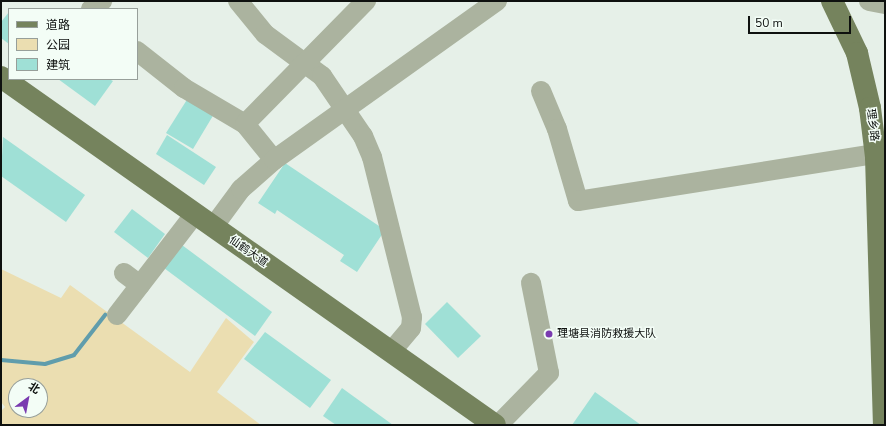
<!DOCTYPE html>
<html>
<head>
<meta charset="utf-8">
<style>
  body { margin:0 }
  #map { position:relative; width:886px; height:426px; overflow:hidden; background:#e6f0e8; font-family:"Nunito Sans","Noto Sans SC",sans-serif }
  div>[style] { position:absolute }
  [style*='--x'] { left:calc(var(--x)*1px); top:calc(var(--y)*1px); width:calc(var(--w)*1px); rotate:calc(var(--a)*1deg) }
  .green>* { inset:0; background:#ebdeb1 }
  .stream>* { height:4px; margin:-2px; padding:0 2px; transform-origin:2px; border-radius:2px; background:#609dac }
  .building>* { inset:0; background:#9fe0d6 }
  .minor>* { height:20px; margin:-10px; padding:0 10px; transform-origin:10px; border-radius:10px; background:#abb39f }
  .major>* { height:22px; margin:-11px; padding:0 11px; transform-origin:11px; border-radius:11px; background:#75835d }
  .dots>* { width:11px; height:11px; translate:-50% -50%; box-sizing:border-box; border:2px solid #f3fdf6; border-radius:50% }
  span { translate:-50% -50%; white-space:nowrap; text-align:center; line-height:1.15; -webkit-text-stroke:3px #f3fdf6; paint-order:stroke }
  .street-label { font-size:11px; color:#0e110f }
  .poi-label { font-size:11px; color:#0e110f }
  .left { translate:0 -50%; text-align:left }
  .frame { position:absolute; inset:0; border:2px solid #0e110f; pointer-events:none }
  .legend { position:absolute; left:8px; top:8px; width:130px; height:72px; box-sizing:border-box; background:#f3fdf6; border:1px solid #979f9a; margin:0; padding:5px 7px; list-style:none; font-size:12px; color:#0e110f }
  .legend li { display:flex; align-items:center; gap:8px; height:20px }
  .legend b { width:20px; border:1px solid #979f9a }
  .north { position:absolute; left:8px; top:378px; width:40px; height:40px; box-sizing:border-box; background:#f3fdf6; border:1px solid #979f9a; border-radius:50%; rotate:32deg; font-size:11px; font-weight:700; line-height:16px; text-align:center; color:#0e110f }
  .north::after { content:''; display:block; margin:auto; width:14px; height:18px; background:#7a3bb0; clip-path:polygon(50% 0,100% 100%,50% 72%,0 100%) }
  .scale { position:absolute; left:748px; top:16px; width:103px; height:18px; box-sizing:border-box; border:2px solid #0e110f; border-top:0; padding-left:5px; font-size:12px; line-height:14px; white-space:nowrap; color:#0e110f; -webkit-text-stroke:3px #f3fdf6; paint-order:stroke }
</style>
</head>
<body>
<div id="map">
  <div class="green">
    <div style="clip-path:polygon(evenodd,1px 269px,61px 298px,70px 285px,190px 372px,226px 318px,254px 342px,217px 392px,261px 425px,1px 425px,1px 411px,5px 407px,1px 402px,1px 269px,16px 386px,40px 386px,40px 410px,16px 410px,16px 386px)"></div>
  </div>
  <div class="stream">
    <div style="--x:1;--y:360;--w:44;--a:5.2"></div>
    <div style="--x:45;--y:364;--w:30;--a:-17"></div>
    <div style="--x:74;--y:355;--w:51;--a:-52.2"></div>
  </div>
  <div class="building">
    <div style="clip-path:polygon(9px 12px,9px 44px,1px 38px,1px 22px)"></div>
    <div style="clip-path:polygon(58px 79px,109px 79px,113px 81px,95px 106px)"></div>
    <div style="clip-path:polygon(188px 98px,214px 114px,193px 149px,166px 133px)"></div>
    <div style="clip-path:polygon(167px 135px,216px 167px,204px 185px,156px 154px)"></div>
    <div style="clip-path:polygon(3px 137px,85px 195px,66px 222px,1px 176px)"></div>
    <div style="clip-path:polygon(285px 163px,385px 230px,357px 272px,340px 261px,344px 255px,277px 210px,275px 214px,258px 203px)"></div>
    <div style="clip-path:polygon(132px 209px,165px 234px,148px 258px,114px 232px)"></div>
    <div style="clip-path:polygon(182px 245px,272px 312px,255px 336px,164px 268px)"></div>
    <div style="clip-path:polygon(447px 302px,481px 336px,458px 358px,425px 324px)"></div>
    <div style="clip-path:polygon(265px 332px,331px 380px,310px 408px,244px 359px)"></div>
    <div style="clip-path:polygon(342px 388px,393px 425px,336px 425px,323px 416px)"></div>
    <div style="clip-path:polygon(595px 392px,641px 425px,572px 425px)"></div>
  </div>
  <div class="minor">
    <div style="--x:238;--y:1;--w:43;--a:50.7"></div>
    <div style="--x:265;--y:34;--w:71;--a:36.4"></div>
    <div style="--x:322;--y:76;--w:73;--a:55.7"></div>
    <div style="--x:363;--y:136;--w:23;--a:67"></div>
    <div style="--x:372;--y:157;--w:165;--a:76"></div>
    <div style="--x:412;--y:317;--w:11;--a:95"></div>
    <div style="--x:411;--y:328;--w:31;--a:130"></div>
    <div style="--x:869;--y:1;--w:16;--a:11"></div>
    <div style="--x:91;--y:9;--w:14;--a:-36"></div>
    <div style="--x:137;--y:51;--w:60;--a:38.2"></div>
    <div style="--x:184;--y:88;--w:71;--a:30.5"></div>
    <div style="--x:245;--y:124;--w:46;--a:51.1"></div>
    <div style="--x:541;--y:91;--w:41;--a:67.2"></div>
    <div style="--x:557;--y:129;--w:75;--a:73.7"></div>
    <div style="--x:578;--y:201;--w:301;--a:-9"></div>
    <div style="--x:245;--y:124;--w:173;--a:-45.5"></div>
    <div style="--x:213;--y:227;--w:47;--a:-53.6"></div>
    <div style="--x:241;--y:189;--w:44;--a:-41.3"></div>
    <div style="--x:274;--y:160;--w:274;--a:-35.5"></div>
    <div style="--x:124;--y:273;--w:20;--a:37"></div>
    <div style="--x:117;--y:315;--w:126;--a:-52.4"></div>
    <div style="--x:498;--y:425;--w:73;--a:-45.6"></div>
    <div style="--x:549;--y:373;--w:92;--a:-101.3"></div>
  </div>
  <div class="major">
    <div style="--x:832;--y:1;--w:58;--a:64.3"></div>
    <div style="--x:857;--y:53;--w:57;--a:76.7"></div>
    <div style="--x:870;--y:108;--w:49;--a:83"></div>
    <div style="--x:876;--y:157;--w:268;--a:88.3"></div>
    <div style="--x:1;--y:77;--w:604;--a:35.16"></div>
  </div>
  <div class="dots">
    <div style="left:549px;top:334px;background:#7a3bb0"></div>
  </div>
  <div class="street-label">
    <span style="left:872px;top:125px;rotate:83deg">理乡路</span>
    <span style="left:248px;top:252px;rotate:35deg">仙鹤大道</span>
  </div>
  <div class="poi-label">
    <span class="left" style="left:557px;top:334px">理塘县消防救援大队</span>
  </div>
  <div class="frame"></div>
  <ul class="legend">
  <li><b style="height:5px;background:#75835d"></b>道路</li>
  <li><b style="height:11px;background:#ebdeb1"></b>公园</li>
  <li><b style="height:11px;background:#9fe0d6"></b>建筑</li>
  </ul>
  <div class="north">北</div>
  <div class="scale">50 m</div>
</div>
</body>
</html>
